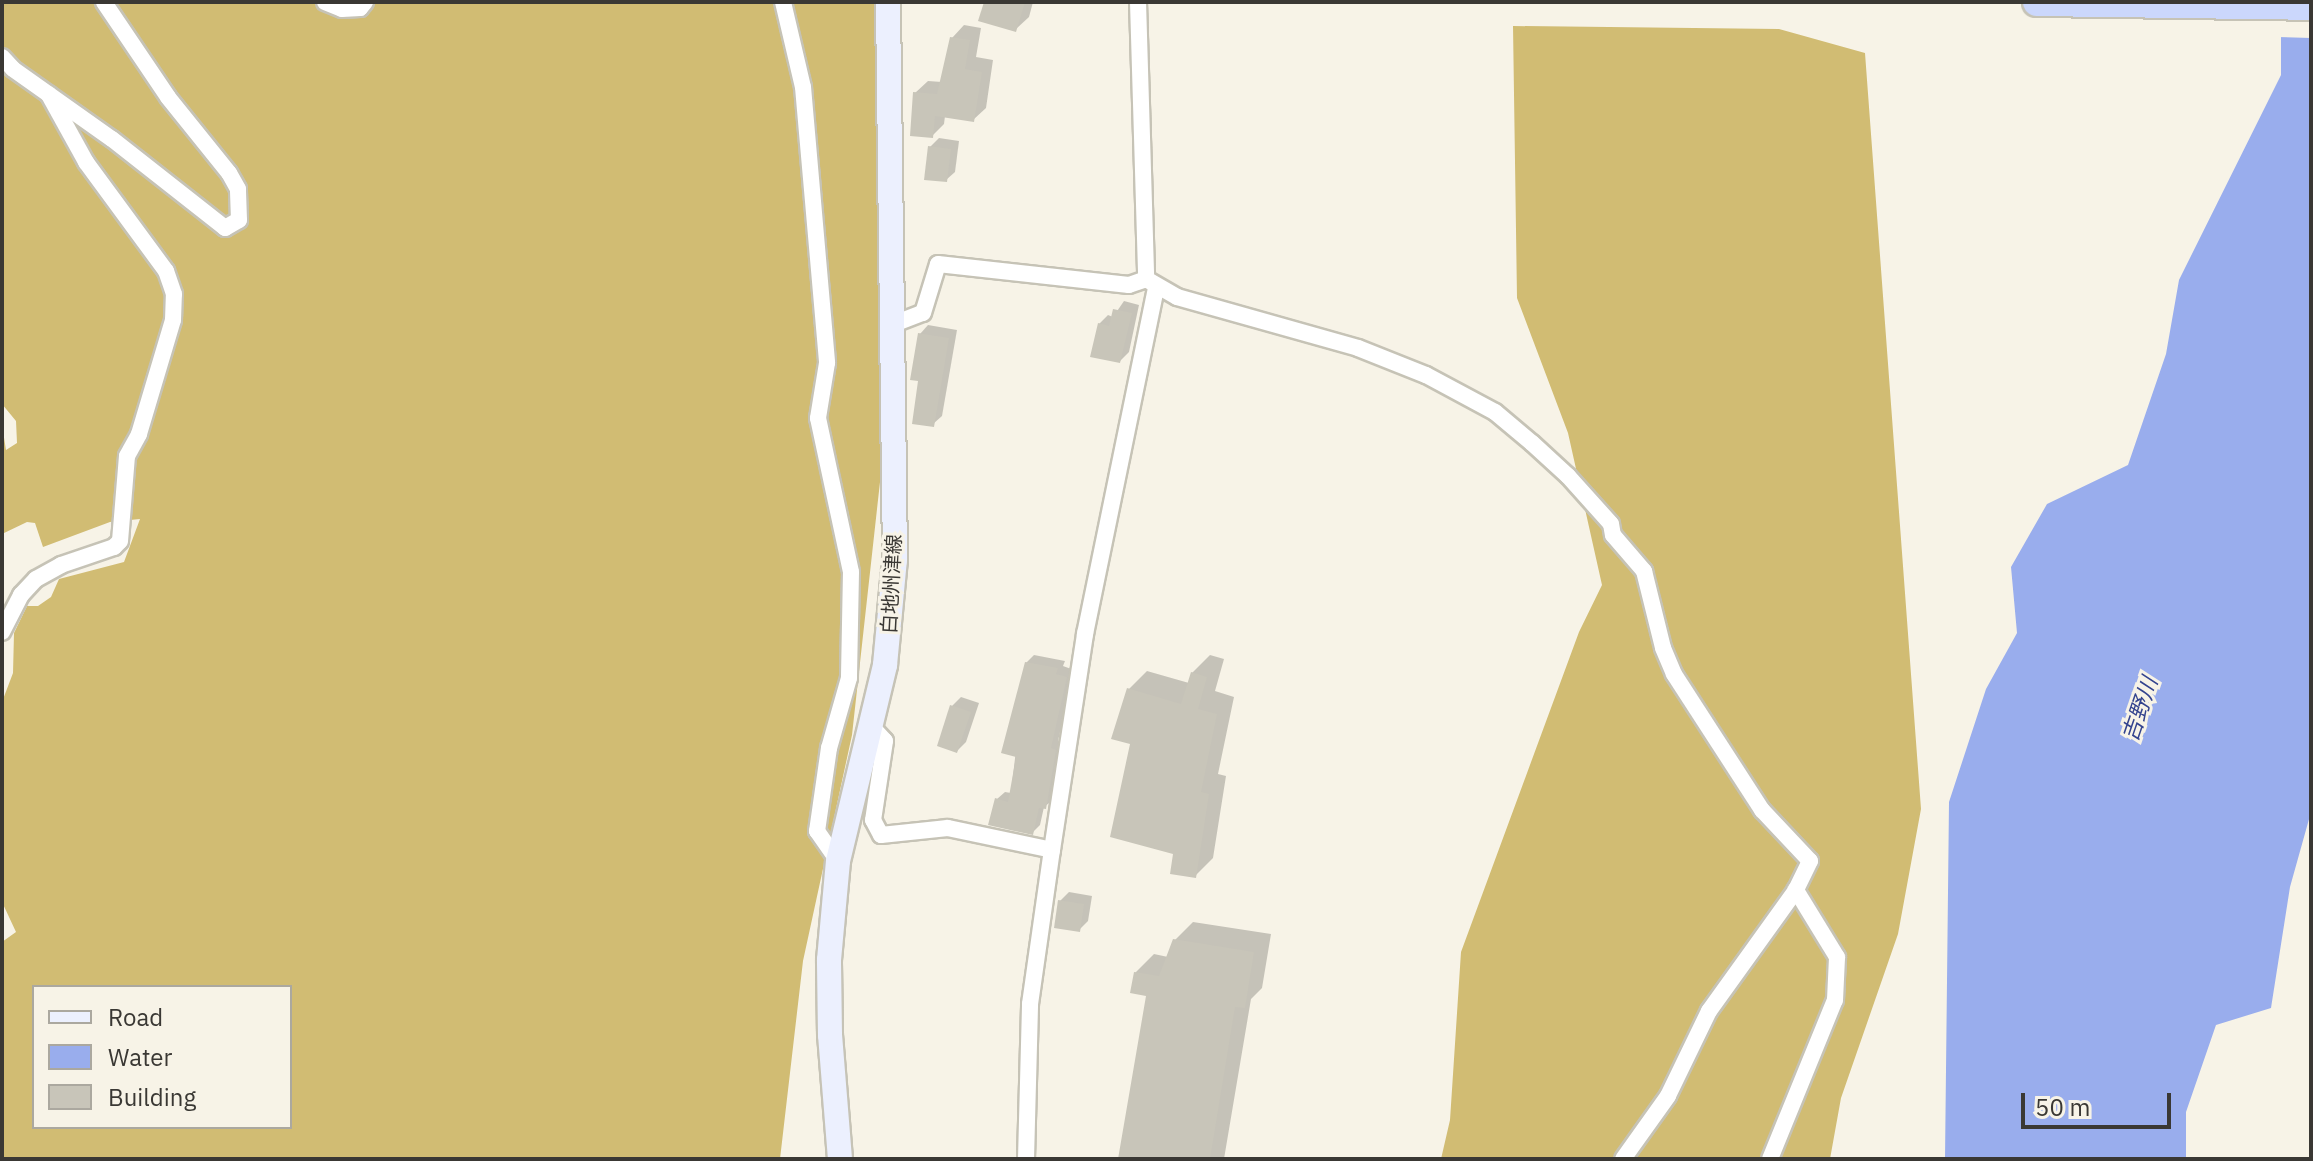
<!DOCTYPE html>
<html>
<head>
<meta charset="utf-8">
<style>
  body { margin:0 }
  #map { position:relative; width:2313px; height:1161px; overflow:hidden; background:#f7f3e7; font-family:"IBM Plex Sans","Noto Sans JP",sans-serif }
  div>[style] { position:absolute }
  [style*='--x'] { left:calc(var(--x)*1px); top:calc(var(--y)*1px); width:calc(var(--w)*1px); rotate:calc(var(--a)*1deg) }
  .forest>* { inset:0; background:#d1bc73 }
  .water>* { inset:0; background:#99aded }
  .pier>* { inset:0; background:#f7f3e7 }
  .shadow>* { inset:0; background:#0003 }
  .building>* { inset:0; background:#c8c5b9 }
  .roads { filter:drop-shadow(2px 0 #c6c3b6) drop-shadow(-2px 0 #c6c3b6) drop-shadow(0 2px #c6c3b6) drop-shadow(0 -2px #c6c3b6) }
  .minor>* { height:16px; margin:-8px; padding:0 8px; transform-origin:8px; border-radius:8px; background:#fff }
  .secondary>* { height:24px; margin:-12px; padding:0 12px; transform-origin:12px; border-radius:12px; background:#ecf0fe }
  .trunk>* { height:28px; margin:-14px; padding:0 14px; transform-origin:14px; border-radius:14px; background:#cbd7fc }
  span { translate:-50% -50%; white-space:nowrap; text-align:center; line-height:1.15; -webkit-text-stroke:6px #f7f3e7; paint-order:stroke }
  .street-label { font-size:20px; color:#3a3834 }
  .water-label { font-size:22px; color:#33438e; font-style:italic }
  .frame { position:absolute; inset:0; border:4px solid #3a3834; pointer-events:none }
  .legend { position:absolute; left:32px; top:985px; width:260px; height:144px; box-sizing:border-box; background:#f7f3e7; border:2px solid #aba89f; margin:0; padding:10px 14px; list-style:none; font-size:24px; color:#3a3834 }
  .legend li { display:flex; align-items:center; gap:16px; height:40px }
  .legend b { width:40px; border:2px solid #aba89f }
  .scale { position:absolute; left:2021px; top:1093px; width:150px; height:36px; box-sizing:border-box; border:4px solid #3a3834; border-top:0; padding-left:10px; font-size:24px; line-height:28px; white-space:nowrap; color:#3a3834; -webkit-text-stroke:6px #f7f3e7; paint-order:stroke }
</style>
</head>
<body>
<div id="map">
  <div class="forest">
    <div style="clip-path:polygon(evenodd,2px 2px,878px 2px,881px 473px,852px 735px,803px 961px,780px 1159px,2px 1159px,2px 942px,16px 932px,2px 902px,2px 702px,13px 673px,14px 633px,27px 606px,38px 606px,51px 597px,59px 579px,124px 562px,140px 519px,110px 522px,43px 547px,35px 523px,27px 522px,2px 534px,2px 425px,6px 450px,17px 443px,16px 421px,2px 404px,2px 2px,34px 987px,290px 987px,290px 1127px,34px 1127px,34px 987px)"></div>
    <div style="clip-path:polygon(1513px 26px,1779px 29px,1865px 53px,1921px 809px,1898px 934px,1841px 1098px,1830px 1159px,1441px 1159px,1450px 1120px,1461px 952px,1579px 632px,1602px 585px,1568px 433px,1517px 298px)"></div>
  </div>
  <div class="water">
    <div style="clip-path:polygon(2281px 2px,2311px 2px,2311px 812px,2290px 887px,2271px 1008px,2216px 1025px,2186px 1112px,2186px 1159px,1945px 1159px,1949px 802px,1986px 689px,2017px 633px,2011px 567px,2047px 504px,2128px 465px,2166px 354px,2179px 280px,2281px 75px)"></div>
  </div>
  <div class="pier">
    <div style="clip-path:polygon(2277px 2px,2311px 2px,2311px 38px,2277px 37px)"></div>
  </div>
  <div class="shadow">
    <div style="clip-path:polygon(986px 2px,1033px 2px,1029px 17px,1015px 30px)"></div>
    <div style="clip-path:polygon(964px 25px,981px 28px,976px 57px,993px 60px,986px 108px,973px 120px,945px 116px,944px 124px,932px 136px,915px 93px,928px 81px,942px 82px,952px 38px)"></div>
    <div style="clip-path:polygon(939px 138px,959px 141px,955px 172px,946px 180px,930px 147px)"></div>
    <div style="clip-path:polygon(1124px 301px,1139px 305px,1129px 352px,1120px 361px,1099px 324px,1108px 315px,1113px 317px)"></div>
    <div style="clip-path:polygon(928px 325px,957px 330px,942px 416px,933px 424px,920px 380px,920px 334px)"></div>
    <div style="clip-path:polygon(1034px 655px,1065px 661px,1063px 666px,1074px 670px,1058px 741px,1063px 742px,1053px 800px,1044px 807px,1040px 825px,1032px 833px,997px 799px,1005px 792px,1011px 793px,1026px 663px)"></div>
    <div style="clip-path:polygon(1210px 655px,1224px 659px,1215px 691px,1234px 697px,1218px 774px,1226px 776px,1213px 858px,1195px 876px,1175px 853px,1132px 743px,1129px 689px,1147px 671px,1189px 683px,1192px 673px)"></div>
    <div style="clip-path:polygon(961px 697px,979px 703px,966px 742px,957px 751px,952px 706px)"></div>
    <div style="clip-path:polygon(1069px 892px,1092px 896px,1088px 921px,1079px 930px,1060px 901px)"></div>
    <div style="clip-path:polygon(1193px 922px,1271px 934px,1262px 988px,1251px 999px,1224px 1159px,1120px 1159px,1148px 995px,1135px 973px,1154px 954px,1168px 957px,1175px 940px)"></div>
  </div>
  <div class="building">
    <div style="clip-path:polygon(984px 2px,1025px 2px,1016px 32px,978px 21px)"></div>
    <div style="clip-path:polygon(950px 37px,970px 40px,965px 69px,982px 72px,974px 122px,935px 116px,933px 138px,910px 136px,913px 92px,937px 94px)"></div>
    <div style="clip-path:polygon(928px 146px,951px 149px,947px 182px,924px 180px)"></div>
    <div style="clip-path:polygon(1113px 309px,1132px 313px,1120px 363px,1090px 357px,1098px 323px,1109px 326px)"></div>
    <div style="clip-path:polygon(918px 333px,949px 338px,934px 427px,912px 424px,918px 381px,910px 380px)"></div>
    <div style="clip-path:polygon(1025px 662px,1058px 668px,1056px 674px,1067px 677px,1051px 748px,1056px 750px,1046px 809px,1039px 808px,1033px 835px,988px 825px,995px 798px,1008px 802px,1016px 757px,1001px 753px)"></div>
    <div style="clip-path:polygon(1191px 672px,1207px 677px,1198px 709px,1217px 714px,1201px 792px,1209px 794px,1196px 878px,1170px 874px,1173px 854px,1110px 837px,1130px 744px,1111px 739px,1127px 688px,1181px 704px)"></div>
    <div style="clip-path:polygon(950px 705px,971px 712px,957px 753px,937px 746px)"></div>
    <div style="clip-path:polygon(1058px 900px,1084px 904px,1080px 932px,1054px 928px)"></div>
    <div style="clip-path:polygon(1173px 939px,1254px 952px,1245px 1008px,1235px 1007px,1210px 1159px,1118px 1159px,1146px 996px,1130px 993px,1134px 972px,1159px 976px)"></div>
  </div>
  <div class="roads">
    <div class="minor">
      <div style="--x:325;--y:2;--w:18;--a:22"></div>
      <div style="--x:342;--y:9;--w:18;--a:-3"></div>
      <div style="--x:360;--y:8;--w:8;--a:-50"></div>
      <div style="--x:783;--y:2;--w:87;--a:76.8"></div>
      <div style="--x:803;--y:87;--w:277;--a:85"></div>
      <div style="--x:827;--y:363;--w:56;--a:99.3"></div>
      <div style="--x:818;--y:418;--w:157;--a:77.9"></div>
      <div style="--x:851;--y:572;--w:106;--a:91.1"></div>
      <div style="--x:849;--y:678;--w:73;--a:105.9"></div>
      <div style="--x:829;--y:748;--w:84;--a:98.2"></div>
      <div style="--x:817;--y:831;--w:37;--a:55"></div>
      <div style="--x:1138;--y:2;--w:277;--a:88.3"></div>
      <div style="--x:2;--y:57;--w:16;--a:47"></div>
      <div style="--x:13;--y:69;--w:121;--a:35.3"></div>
      <div style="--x:112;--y:139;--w:144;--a:38.2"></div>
      <div style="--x:225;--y:228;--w:16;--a:-30"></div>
      <div style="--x:239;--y:220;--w:31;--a:-92"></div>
      <div style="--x:238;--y:189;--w:18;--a:-119"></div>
      <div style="--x:229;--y:173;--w:97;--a:-128.8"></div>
      <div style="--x:168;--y:97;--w:115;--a:-124"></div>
      <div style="--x:1146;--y:279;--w:36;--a:30"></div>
      <div style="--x:1177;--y:297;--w:188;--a:15.7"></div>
      <div style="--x:1358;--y:348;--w:73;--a:21.7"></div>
      <div style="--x:1426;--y:375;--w:78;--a:28.2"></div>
      <div style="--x:1495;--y:412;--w:48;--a:40"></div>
      <div style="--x:1532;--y:443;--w:49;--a:42.5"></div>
      <div style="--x:1568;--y:476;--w:64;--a:48.1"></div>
      <div style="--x:1611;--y:524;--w:11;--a:80"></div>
      <div style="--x:1613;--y:535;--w:48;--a:49.3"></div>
      <div style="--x:1644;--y:571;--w:79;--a:76.1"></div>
      <div style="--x:1663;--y:648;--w:28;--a:67"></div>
      <div style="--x:1674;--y:674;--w:162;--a:57.1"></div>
      <div style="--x:1762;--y:810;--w:70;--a:46.7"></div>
      <div style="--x:1810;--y:861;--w:32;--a:116"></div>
      <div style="--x:1796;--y:890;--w:149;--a:125.7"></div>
      <div style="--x:1709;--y:1011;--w:94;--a:115.8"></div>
      <div style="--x:1668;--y:1096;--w:77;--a:125.5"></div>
      <div style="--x:891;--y:325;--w:34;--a:-21"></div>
      <div style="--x:923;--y:313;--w:51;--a:-73"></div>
      <div style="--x:938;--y:264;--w:192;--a:6.3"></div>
      <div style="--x:1129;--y:285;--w:18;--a:-19"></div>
      <div style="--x:2;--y:632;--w:42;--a:-62.8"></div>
      <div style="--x:21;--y:595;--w:22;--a:-47"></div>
      <div style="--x:36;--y:579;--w:29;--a:-29"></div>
      <div style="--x:61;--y:565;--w:56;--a:-18.8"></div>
      <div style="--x:114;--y:547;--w:8;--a:-45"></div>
      <div style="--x:120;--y:541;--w:85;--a:-85.3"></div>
      <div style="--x:127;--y:456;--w:25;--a:-61"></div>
      <div style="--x:139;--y:434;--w:119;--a:-73.4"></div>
      <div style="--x:173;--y:320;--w:26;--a:-88"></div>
      <div style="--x:174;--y:294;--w:24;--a:-109"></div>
      <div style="--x:166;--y:271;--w:135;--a:-126.3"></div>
      <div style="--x:86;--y:162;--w:77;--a:-118.9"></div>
      <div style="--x:872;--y:727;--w:19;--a:47"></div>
      <div style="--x:885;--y:741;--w:80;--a:98.6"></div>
      <div style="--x:873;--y:820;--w:17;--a:62"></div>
      <div style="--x:881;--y:835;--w:67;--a:-6"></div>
      <div style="--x:948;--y:828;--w:106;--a:11.9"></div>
      <div style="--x:1026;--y:1159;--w:155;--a:-88.5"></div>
      <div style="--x:1030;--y:1004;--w:156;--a:-81.9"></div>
      <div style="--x:1052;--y:850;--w:219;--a:-81.3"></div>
      <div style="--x:1085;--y:634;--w:353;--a:-78.4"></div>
      <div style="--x:1770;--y:1159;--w:172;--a:-67.8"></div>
      <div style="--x:1835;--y:1000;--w:43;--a:-87.3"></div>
      <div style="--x:1837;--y:957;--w:79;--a:-121.5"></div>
    </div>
    <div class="secondary">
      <div style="--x:840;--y:1159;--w:124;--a:-94.6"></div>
      <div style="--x:830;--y:1035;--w:75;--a:-90.8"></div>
      <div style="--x:829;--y:960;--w:99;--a:-84.8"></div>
      <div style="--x:838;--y:861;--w:202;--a:-76.5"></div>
      <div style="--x:885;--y:665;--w:105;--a:-84.6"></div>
      <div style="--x:895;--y:560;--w:558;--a:-90.72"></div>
    </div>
    <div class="trunk">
      <div style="--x:2037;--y:2;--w:274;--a:0.8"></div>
    </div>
  </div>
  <div class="street-label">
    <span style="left:891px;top:584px;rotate:-87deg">白地州津線</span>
  </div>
  <div class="water-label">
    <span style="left:2139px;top:709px;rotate:-71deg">吉野川</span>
  </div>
  <div class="frame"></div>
  <ul class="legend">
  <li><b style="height:10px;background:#ecf0fe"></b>Road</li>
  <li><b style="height:22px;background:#99aded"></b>Water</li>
  <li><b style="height:22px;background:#c8c5b9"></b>Building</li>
  </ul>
  <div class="scale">50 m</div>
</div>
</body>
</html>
